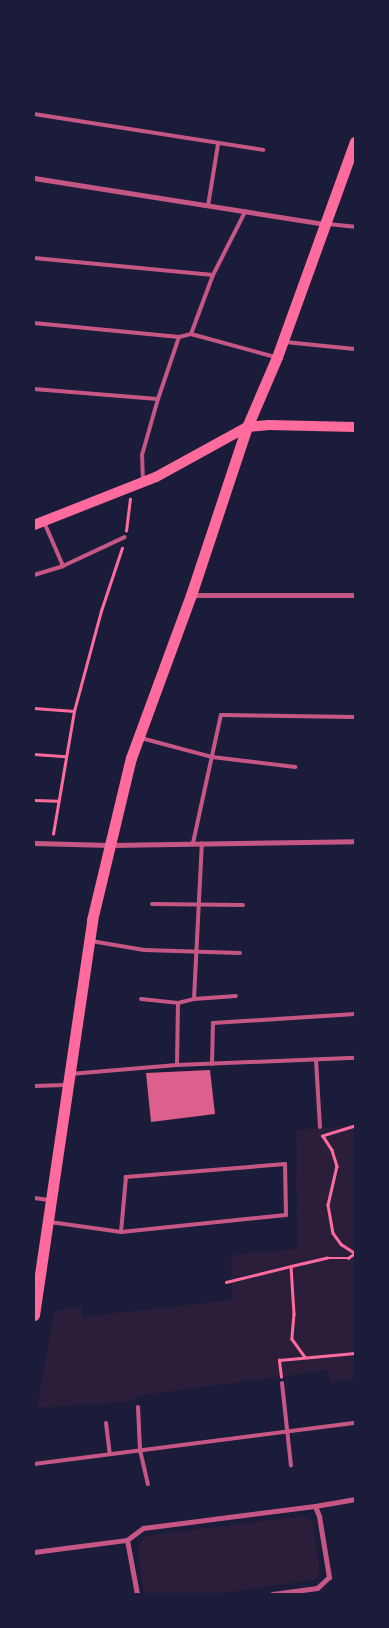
<!DOCTYPE html>
<html>
<head>
<meta charset="utf-8">
<style>
  body { margin:0 }
  #map { position:relative; width:389px; height:1628px; overflow:hidden; background:#1b1b3a; font-family:"Space Grotesk",sans-serif }
  div>[style] { position:absolute }
  [style*='--x'] { left:calc(var(--x)*1px); top:calc(var(--y)*1px); width:calc(var(--w)*1px); rotate:calc(var(--a)*1deg) }
  .green>* { inset:0; background:#2a1e3b }
  .building>* { inset:0; background:#dd5f8e }
  .path>* { height:2.5px; margin:-1.25px; padding:0 1.25px; transform-origin:1.25px; border-radius:1.25px; background:#ff6b9d }
  .service>* { height:4px; margin:-2px; padding:0 2px; transform-origin:2px; border-radius:2px; background:#c65784 }
  .minor>* { height:5px; margin:-2.5px; padding:0 2.5px; transform-origin:2.5px; border-radius:2.5px; background:#c65784 }
  .secondary>* { height:10px; margin:-5px; padding:0 5px; transform-origin:5px; border-radius:5px; background:#ff6b9d }
  .primary>* { height:11px; margin:-5.5px; padding:0 5.5px; transform-origin:5.5px; border-radius:5.5px; background:#ff6b9d }
  span { translate:-50% -50%; white-space:nowrap; text-align:center; line-height:1.15; -webkit-text-stroke:5px #1b1b3a; paint-order:stroke }
  .frame { position:absolute; inset:0; border:35px solid #1b1b3a; pointer-events:none }
</style>
</head>
<body>
<div id="map">
  <div class="green">
    <div style="clip-path:polygon(355px 1125px,355px 1379px,330px 1383px,328px 1370px,137px 1396px,134px 1401px,37px 1408px,54px 1311px,82px 1307px,82px 1317px,232px 1300px,231px 1255px,297px 1249px,296px 1130px)"></div>
    <div style="clip-path:polygon(304px 1516px,313px 1522px,320px 1572px,314px 1580px,215px 1594px,144px 1594px,138px 1549px,144px 1536px)"></div>
  </div>
  <div class="building">
    <div style="clip-path:polygon(210px 1070px,215px 1114px,151px 1122px,146px 1073px)"></div>
  </div>
  <div class="path">
    <div style="--x:126;--y:531;--w:32;--a:-83"></div>
    <div style="--x:34;--y:708;--w:40;--a:4.3"></div>
    <div style="--x:34;--y:754;--w:31;--a:4"></div>
    <div style="--x:34;--y:800;--w:24;--a:2"></div>
    <div style="--x:53;--y:834;--w:125;--a:-80.3"></div>
    <div style="--x:74;--y:711;--w:104;--a:-74.9"></div>
    <div style="--x:101;--y:611;--w:66;--a:-71.6"></div>
    <div style="--x:355;--y:1126;--w:34;--a:163"></div>
    <div style="--x:323;--y:1136;--w:17;--a:57"></div>
    <div style="--x:332;--y:1150;--w:17;--a:73"></div>
    <div style="--x:337;--y:1166;--w:40;--a:103"></div>
    <div style="--x:328;--y:1205;--w:28;--a:80"></div>
    <div style="--x:333;--y:1233;--w:14;--a:54"></div>
    <div style="--x:341;--y:1244;--w:17;--a:33"></div>
    <div style="--x:291;--y:1266;--w:37;--a:-13"></div>
    <div style="--x:327;--y:1258;--w:21;--a:0"></div>
    <div style="--x:348;--y:1258;--w:9;--a:-36"></div>
    <div style="--x:226;--y:1282;--w:67;--a:-13.8"></div>
    <div style="--x:291;--y:1266;--w:48;--a:86.4"></div>
    <div style="--x:294;--y:1314;--w:25;--a:95"></div>
    <div style="--x:292;--y:1339;--w:22;--a:54"></div>
    <div style="--x:281;--y:1377;--w:17;--a:-97"></div>
    <div style="--x:279;--y:1360;--w:76;--a:-5.3"></div>
  </div>
  <div class="service">
    <div style="--x:34;--y:114;--w:232;--a:8.9"></div>
    <div style="--x:208;--y:206;--w:63;--a:-80.8"></div>
    <div style="--x:328;--y:224;--w:27;--a:6"></div>
    <div style="--x:34;--y:258;--w:180;--a:5.4"></div>
    <div style="--x:34;--y:323;--w:146;--a:5.5"></div>
    <div style="--x:179;--y:337;--w:12;--a:-14"></div>
    <div style="--x:191;--y:334;--w:87;--a:15.3"></div>
    <div style="--x:191;--y:334;--w:63;--a:-69.6"></div>
    <div style="--x:213;--y:275;--w:71;--a:-63.1"></div>
    <div style="--x:285;--y:342;--w:70;--a:5.7"></div>
    <div style="--x:34;--y:389;--w:124;--a:4.6"></div>
    <div style="--x:143;--y:482;--w:27;--a:-92"></div>
    <div style="--x:142;--y:455;--w:58;--a:-74.1"></div>
    <div style="--x:158;--y:399;--w:65;--a:-71.3"></div>
    <div style="--x:44;--y:522;--w:48;--a:66.6"></div>
    <div style="--x:34;--y:575;--w:30;--a:-17"></div>
    <div style="--x:63;--y:566;--w:68;--a:-25.1"></div>
    <div style="--x:141;--y:738;--w:73;--a:15"></div>
    <div style="--x:212;--y:757;--w:84;--a:6.9"></div>
    <div style="--x:193;--y:843;--w:131;--a:-77.7"></div>
    <div style="--x:221;--y:715;--w:134;--a:0.9"></div>
    <div style="--x:152;--y:904;--w:91;--a:0.6"></div>
    <div style="--x:91;--y:941;--w:54;--a:9.6"></div>
    <div style="--x:144;--y:950;--w:96;--a:1.8"></div>
    <div style="--x:141;--y:999;--w:37;--a:6"></div>
    <div style="--x:178;--y:1003;--w:16;--a:-14"></div>
    <div style="--x:194;--y:999;--w:42;--a:-4.1"></div>
    <div style="--x:194;--y:999;--w:156;--a:-87.1"></div>
    <div style="--x:316;--y:1060;--w:67;--a:86.6"></div>
    <div style="--x:212;--y:1064;--w:41;--a:-88.6"></div>
    <div style="--x:213;--y:1023;--w:142;--a:-3.6"></div>
    <div style="--x:177;--y:1065;--w:62;--a:-89.1"></div>
    <div style="--x:70;--y:1074;--w:107;--a:-4.8"></div>
    <div style="--x:177;--y:1065;--w:178;--a:-2.3"></div>
    <div style="--x:34;--y:1086;--w:31;--a:-2"></div>
    <div style="--x:34;--y:1198;--w:15;--a:8"></div>
    <div style="--x:50;--y:1222;--w:72;--a:8"></div>
    <div style="--x:121;--y:1232;--w:166;--a:-5.9"></div>
    <div style="--x:286;--y:1215;--w:51;--a:-91.1"></div>
    <div style="--x:285;--y:1164;--w:160;--a:175.3"></div>
    <div style="--x:126;--y:1177;--w:55;--a:95.2"></div>
    <div style="--x:282;--y:1383;--w:83;--a:83.8"></div>
    <div style="--x:138;--y:1407;--w:43;--a:87.3"></div>
    <div style="--x:140;--y:1450;--w:35;--a:77"></div>
    <div style="--x:106;--y:1423;--w:31;--a:83"></div>
    <div style="--x:34;--y:1464;--w:324;--a:-7.3"></div>
  </div>
  <div class="minor">
    <div style="--x:34;--y:178;--w:295;--a:9"></div>
    <div style="--x:191;--y:595;--w:164;--a:0"></div>
    <div style="--x:34;--y:843;--w:76;--a:1.5"></div>
    <div style="--x:110;--y:845;--w:245;--a:-0.9"></div>
    <div style="--x:315;--y:1506;--w:41;--a:-9.9"></div>
    <div style="--x:127;--y:1540;--w:55;--a:79.5"></div>
    <div style="--x:34;--y:1552;--w:94;--a:-7.4"></div>
    <div style="--x:127;--y:1540;--w:20;--a:-37"></div>
    <div style="--x:143;--y:1528;--w:173;--a:-7.3"></div>
    <div style="--x:315;--y:1506;--w:11;--a:68"></div>
    <div style="--x:319;--y:1516;--w:62;--a:80.7"></div>
    <div style="--x:329;--y:1577;--w:16;--a:137"></div>
    <div style="--x:317;--y:1588;--w:45;--a:172.4"></div>
  </div>
  <div class="secondary">
    <div style="--x:34;--y:525;--w:131;--a:-21.5"></div>
    <div style="--x:156;--y:477;--w:104;--a:-28.8"></div>
    <div style="--x:247;--y:427;--w:22;--a:-5"></div>
    <div style="--x:269;--y:425;--w:86;--a:1.3"></div>
  </div>
  <div class="primary">
    <div style="--x:34;--y:1315;--w:399;--a:-81.6"></div>
    <div style="--x:92;--y:920;--w:167;--a:-76.5"></div>
    <div style="--x:131;--y:758;--w:174;--a:-69.8"></div>
    <div style="--x:191;--y:595;--w:177;--a:-71.6"></div>
    <div style="--x:247;--y:427;--w:76;--a:-66.8"></div>
    <div style="--x:277;--y:357;--w:229;--a:-70.1"></div>
  </div>
  <div class="frame"></div>
</div>
</body>
</html>
